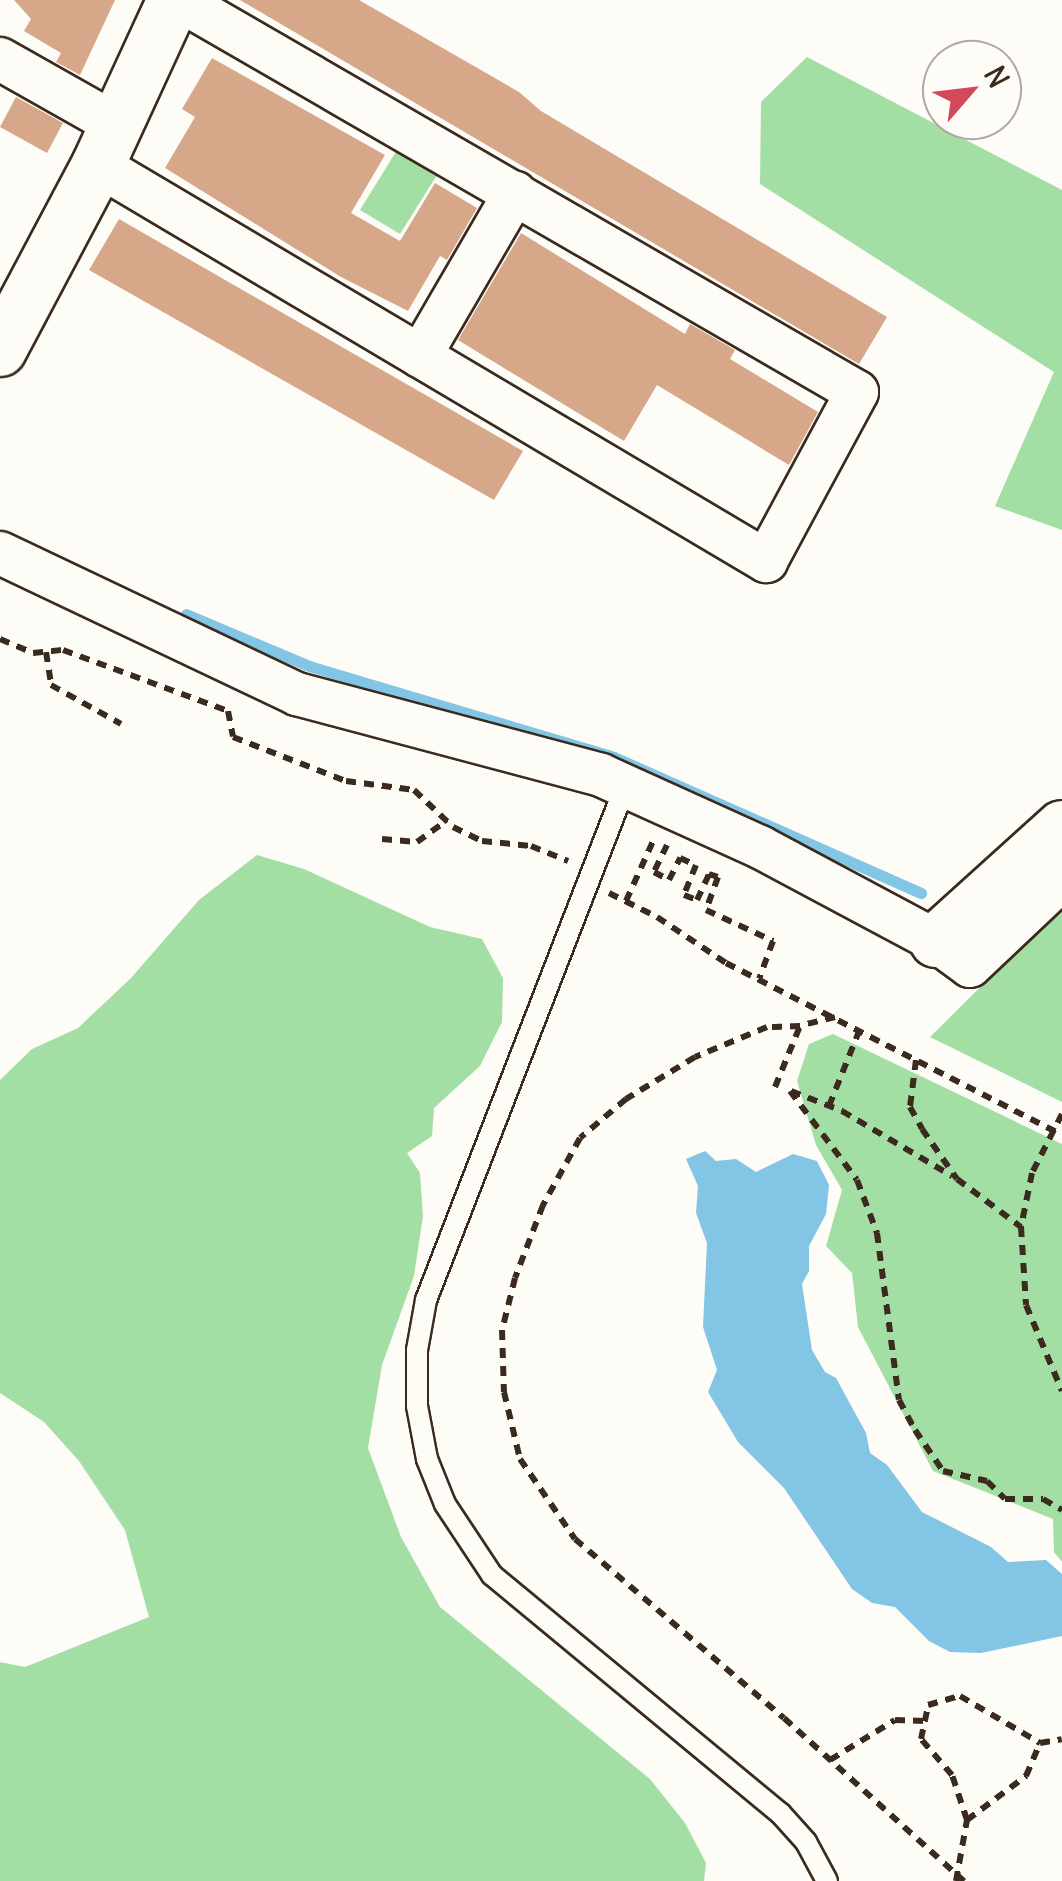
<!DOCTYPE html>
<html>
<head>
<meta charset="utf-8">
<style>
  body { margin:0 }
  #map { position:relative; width:1062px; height:1881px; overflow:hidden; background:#fdfcf7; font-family:Delius,sans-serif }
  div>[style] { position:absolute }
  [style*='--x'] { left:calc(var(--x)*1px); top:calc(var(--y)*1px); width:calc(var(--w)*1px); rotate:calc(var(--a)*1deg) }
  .green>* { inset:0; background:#a3dea4 }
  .water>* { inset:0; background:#83c5e4 }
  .stream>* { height:11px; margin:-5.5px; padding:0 5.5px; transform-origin:5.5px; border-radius:5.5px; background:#83c5e4 }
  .building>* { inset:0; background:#d7a78a }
  .path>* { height:6px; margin-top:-3px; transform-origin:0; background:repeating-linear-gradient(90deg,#3b2a1e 0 10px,transparent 0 18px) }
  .roads { filter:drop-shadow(2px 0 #3b2a1e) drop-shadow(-2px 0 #3b2a1e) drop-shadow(0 2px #3b2a1e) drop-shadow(0 -2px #3b2a1e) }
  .service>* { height:20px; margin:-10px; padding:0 10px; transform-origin:10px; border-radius:10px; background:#fdfcf7 }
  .minor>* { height:42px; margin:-21px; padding:0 21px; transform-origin:21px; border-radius:21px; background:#fdfcf7 }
  .tertiary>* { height:52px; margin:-26px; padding:0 26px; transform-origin:26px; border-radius:26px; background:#fdfcf7 }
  span { translate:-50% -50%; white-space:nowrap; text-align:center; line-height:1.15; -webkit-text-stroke:8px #fdfcf7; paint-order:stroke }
  .north { position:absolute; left:922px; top:40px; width:100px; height:100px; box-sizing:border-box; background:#fdfcf7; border:2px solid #afa8a0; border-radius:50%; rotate:62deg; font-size:28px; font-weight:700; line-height:40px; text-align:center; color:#3b2a1e }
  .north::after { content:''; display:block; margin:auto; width:35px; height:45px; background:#d1495b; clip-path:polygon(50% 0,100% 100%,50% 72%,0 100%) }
</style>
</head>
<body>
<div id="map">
  <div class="green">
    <div style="clip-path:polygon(807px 57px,1062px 190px,1062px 530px,995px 506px,1054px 372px,760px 184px,761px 102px)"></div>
    <div style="clip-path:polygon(397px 150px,437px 175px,400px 234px,360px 210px)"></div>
    <div style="clip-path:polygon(257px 855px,304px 869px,430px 927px,482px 939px,503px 978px,502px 1022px,480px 1066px,434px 1108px,432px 1136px,407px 1153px,420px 1173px,423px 1216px,414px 1276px,382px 1365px,368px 1448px,401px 1537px,440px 1607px,650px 1779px,685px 1823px,706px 1863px,704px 1881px,0 1881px,0 1662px,25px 1667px,149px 1617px,125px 1530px,79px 1461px,44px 1422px,0 1393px,0 1080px,32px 1049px,78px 1028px,131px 978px,199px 900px)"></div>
    <div style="clip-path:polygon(1062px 906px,1062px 1102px,930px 1037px)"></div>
    <div style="clip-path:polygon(833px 1034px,1062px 1144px,1062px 1562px,1054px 1552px,1053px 1519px,933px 1471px,858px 1327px,852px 1273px,826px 1246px,842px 1190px,816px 1145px,797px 1081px,809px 1044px)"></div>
  </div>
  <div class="water">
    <div style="clip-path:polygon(705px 1151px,716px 1161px,736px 1159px,756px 1172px,793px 1154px,817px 1161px,829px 1185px,826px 1214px,809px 1246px,809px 1271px,802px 1284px,812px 1350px,825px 1372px,836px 1378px,866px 1433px,870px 1453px,887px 1465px,922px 1512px,991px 1547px,1008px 1562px,1046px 1560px,1062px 1574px,1062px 1636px,981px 1653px,950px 1652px,929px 1641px,895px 1607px,872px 1603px,852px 1589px,784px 1488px,738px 1442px,708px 1392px,717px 1370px,703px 1327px,707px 1243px,696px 1213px,698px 1186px,686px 1159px)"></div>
  </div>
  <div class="stream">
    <div style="--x:186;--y:614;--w:134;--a:22.9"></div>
    <div style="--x:309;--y:666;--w:318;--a:16.6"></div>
    <div style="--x:614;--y:757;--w:336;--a:23.9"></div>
  </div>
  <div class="building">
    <div style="clip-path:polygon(14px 0,115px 0,80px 75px,56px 62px,61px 53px,24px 31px,31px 19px)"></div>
    <div style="clip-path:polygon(240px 0,359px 0,519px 92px,541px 111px,887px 317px,859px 364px)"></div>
    <div style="clip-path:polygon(212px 58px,385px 155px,351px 213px,400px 241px,435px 183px,477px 208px,447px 260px,440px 256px,408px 311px,341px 277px,165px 168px,195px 117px,182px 109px)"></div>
    <div style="clip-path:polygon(16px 97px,63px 123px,47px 153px,0 127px)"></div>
    <div style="clip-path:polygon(119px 219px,523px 451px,494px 500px,89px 270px)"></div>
    <div style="clip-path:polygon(521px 233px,685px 334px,690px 324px,735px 350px,730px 359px,818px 412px,789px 465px,657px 385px,624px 441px,458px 340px)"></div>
  </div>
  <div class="path">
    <div style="--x:0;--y:639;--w:36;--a:23"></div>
    <div style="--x:33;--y:653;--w:30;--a:-6"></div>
    <div style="--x:63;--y:650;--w:176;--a:20.3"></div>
    <div style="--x:228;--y:711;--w:26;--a:79"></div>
    <div style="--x:233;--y:737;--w:121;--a:21.3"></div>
    <div style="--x:346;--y:781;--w:69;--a:7.5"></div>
    <div style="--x:414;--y:790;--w:54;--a:43.5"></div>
    <div style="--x:453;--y:827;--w:32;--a:26"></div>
    <div style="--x:482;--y:841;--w:49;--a:5.8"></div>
    <div style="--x:531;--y:846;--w:40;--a:22"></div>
    <div style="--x:46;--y:652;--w:33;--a:81"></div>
    <div style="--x:51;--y:685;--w:80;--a:29.1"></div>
    <div style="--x:382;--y:839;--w:35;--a:5"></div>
    <div style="--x:417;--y:842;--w:36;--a:-36"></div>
    <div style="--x:667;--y:845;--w:30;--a:116"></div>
    <div style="--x:654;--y:872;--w:17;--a:28"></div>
    <div style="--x:669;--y:880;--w:25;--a:-63"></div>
    <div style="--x:680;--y:858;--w:17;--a:24"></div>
    <div style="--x:696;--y:865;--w:32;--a:112"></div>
    <div style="--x:684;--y:895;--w:14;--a:21"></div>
    <div style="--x:697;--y:900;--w:29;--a:-65"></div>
    <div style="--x:709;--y:874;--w:9;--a:18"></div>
    <div style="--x:718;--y:877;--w:35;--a:110"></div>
    <div style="--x:706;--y:910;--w:74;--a:24.8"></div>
    <div style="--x:773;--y:941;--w:40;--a:110.2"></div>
    <div style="--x:609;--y:893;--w:54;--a:26.6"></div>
    <div style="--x:657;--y:917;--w:83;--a:33.7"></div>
    <div style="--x:726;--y:963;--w:377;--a:27.1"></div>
    <div style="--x:626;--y:901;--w:68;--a:-65.7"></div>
    <div style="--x:835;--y:1017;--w:36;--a:166"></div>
    <div style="--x:800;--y:1026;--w:33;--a:178"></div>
    <div style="--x:767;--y:1027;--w:78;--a:157.4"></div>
    <div style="--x:695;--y:1057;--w:81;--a:148.7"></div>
    <div style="--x:626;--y:1099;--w:60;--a:139.7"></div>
    <div style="--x:580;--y:1138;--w:77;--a:118.9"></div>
    <div style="--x:543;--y:1205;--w:78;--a:111"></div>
    <div style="--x:515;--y:1278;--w:54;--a:104"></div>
    <div style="--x:502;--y:1330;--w:62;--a:88.2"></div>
    <div style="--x:504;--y:1392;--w:69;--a:76.6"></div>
    <div style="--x:520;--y:1459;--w:97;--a:55.5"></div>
    <div style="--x:575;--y:1539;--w:275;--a:40.6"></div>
    <div style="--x:784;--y:1718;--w:243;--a:42.2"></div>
    <div style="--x:916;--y:1060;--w:47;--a:97.3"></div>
    <div style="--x:910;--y:1107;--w:25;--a:61"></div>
    <div style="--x:922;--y:1129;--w:61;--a:55"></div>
    <div style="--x:957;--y:1179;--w:80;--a:36.9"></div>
    <div style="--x:775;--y:1087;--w:66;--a:-67.7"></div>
    <div style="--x:790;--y:1091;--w:111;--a:53"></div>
    <div style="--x:857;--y:1180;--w:57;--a:69.3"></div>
    <div style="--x:877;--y:1233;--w:168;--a:82.5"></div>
    <div style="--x:899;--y:1400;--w:34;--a:62"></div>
    <div style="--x:915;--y:1430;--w:50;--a:55.7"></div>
    <div style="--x:943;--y:1471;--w:45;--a:12.8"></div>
    <div style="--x:987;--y:1481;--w:25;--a:45"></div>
    <div style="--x:1005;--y:1499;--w:38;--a:0"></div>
    <div style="--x:1043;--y:1499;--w:22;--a:30"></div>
    <div style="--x:791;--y:1091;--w:55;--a:21.4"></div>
    <div style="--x:842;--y:1111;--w:128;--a:30.6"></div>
    <div style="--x:829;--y:1106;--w:83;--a:-68.1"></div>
    <div style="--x:1062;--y:1114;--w:66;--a:117"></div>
    <div style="--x:1032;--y:1173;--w:55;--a:101.5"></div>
    <div style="--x:1021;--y:1227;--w:78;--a:86.3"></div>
    <div style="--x:1026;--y:1305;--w:93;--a:67.3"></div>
    <div style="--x:830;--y:1760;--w:76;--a:-31.6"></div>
    <div style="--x:895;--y:1720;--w:30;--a:2"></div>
    <div style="--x:967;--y:1820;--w:74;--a:-36.7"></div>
    <div style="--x:1026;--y:1776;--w:36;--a:-67"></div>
    <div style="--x:956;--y:1881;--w:62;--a:-79.8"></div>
    <div style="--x:967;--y:1820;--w:47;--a:-108.4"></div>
    <div style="--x:952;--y:1775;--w:48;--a:-130.7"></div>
    <div style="--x:921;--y:1739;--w:35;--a:-78"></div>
    <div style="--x:928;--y:1705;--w:33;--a:-16"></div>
    <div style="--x:960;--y:1696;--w:93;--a:30.4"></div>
    <div style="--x:1040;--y:1743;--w:22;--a:-10"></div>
  </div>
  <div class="roads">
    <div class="service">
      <div style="--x:625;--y:787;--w:550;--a:111.2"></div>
      <div style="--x:426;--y:1300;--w:51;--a:100.2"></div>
      <div style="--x:417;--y:1350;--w:56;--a:90"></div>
      <div style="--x:417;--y:1406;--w:54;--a:79.3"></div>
      <div style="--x:427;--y:1459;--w:48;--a:68.2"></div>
      <div style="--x:445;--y:1504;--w:85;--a:56.5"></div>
      <div style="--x:492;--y:1575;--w:374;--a:39.6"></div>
      <div style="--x:780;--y:1813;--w:39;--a:48"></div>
      <div style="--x:806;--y:1842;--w:44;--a:61.7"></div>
    </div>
    <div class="minor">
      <div style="--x:0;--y:59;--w:132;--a:29.5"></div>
      <div style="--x:98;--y:165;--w:777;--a:30.66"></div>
      <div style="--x:766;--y:561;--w:192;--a:-61.7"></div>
      <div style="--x:857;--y:392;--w:783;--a:-149.96"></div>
      <div style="--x:420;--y:356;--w:189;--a:-59.8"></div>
      <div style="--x:0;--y:553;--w:329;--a:25.4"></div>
      <div style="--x:297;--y:694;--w:315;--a:14.9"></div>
      <div style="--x:601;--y:775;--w:175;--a:24.4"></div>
      <div style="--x:760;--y:847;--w:200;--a:28.1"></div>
      <div style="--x:936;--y:941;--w:42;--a:36.3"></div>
      <div style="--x:970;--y:966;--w:127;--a:-43.4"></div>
    </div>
    <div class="tertiary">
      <div style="--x:0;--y:350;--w:209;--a:-62.1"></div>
      <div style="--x:98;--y:165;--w:182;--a:-65.3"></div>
      <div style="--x:936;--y:941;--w:170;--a:-42.1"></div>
    </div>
  </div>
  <div class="north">N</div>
</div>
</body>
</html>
